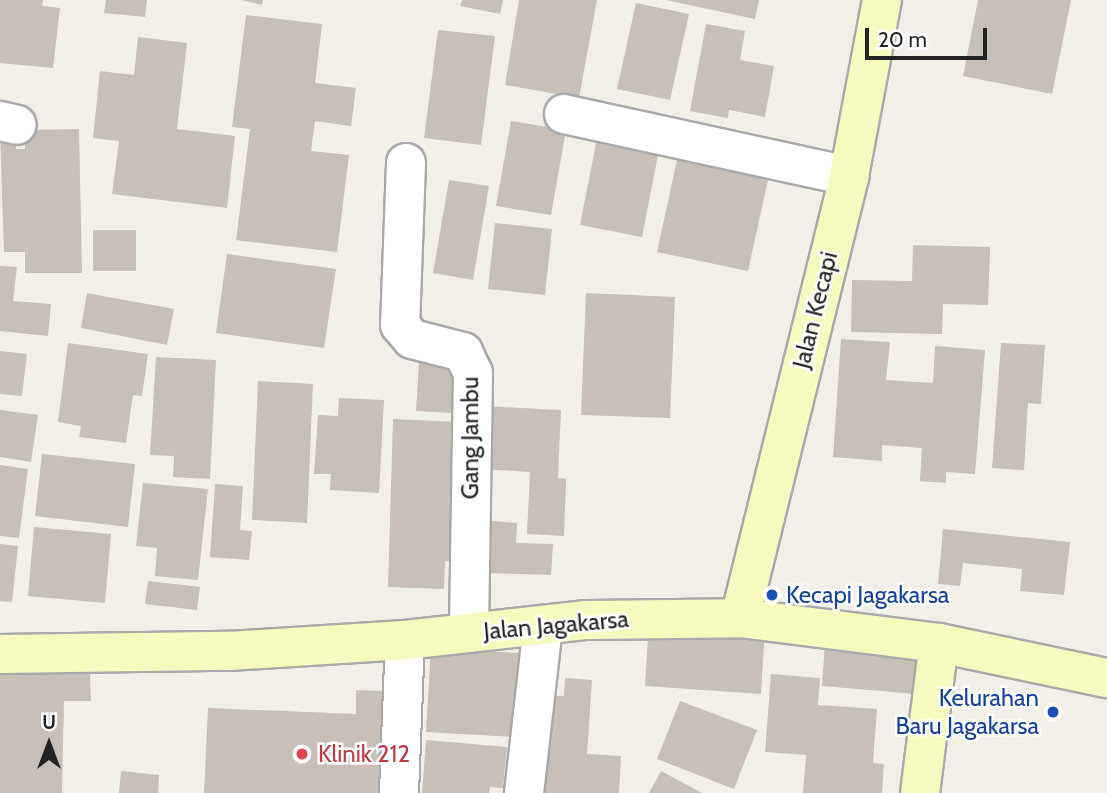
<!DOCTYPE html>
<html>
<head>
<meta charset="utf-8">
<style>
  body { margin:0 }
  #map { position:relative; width:1107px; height:793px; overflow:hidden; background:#f2efe9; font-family:Cabin,sans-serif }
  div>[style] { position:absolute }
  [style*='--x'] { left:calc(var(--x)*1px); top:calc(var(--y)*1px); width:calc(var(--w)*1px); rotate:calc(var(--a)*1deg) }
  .building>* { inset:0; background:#c7bfb8 }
  .roads { filter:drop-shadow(2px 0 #a9a9a9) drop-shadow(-2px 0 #a9a9a9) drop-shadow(0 2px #a9a9a9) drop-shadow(0 -2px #a9a9a9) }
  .street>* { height:38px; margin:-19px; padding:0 19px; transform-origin:19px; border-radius:19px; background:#fff }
  .secondary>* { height:38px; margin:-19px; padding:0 19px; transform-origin:19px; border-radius:19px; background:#f7fabf }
  .dots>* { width:19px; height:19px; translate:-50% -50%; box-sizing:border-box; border:4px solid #fff; border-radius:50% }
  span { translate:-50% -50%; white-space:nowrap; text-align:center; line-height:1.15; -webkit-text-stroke:5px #fff; paint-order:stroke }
  .street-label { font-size:24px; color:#222 }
  .transit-label { font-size:24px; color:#164399 }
  .left { translate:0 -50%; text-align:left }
  .right { translate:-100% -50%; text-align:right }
  .health-label { font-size:24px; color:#be3a42 }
  .north { position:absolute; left:14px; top:709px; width:70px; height:70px; -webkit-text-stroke:5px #fff; paint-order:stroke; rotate:0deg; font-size:19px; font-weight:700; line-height:28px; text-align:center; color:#222 }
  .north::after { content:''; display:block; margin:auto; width:24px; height:32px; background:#222; clip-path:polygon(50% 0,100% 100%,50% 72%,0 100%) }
  .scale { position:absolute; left:865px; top:28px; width:122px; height:32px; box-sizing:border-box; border:4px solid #222; border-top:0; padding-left:9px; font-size:21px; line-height:24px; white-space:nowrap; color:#222; -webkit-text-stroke:5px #fff; paint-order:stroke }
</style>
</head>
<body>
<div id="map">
  <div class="building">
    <div style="clip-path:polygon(0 0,43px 0,42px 6px,60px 8px,53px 68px,0 63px)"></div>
    <div style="clip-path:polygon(106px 0,147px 0,145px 17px,104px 13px)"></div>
    <div style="clip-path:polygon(241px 0,263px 0,262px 5px)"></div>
    <div style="clip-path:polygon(462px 0,503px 0,500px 14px,460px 6px)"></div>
    <div style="clip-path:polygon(519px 0,597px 0,579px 98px,505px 85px)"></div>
    <div style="clip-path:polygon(666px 0,759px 0,755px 19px)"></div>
    <div style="clip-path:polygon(978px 0,1071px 0,1052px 94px,963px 76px)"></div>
    <div style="clip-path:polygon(636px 3px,689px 14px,670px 100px,617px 89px)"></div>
    <div style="clip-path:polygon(246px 15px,322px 24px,315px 83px,356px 88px,351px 126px,315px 121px,311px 151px,349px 155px,337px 252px,236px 240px,250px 129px,232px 127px)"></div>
    <div style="clip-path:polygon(706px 24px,745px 31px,740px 60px,774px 66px,765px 117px,729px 110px,728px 118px,690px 111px)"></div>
    <div style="clip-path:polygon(438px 30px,495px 36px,481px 145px,424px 138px)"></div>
    <div style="clip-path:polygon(138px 37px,187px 43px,177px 129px,235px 136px,227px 208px,112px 194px,119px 141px,93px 138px,100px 71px,134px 75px)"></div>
    <div style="clip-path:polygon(511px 121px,566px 130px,551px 215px,496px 206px)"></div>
    <div style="clip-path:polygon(599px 128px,661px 140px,642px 237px,580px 225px)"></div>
    <div style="clip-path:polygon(79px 129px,82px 273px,25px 273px,25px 252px,4px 252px,0 133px,16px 132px,16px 149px,25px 149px,25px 130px)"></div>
    <div style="clip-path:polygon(679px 151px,770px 171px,748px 271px,657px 252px)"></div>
    <div style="clip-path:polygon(449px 180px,489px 186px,473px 280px,433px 273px)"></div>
    <div style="clip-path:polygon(495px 223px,552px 229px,545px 295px,488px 289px)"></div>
    <div style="clip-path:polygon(93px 230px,136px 230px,136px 271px,93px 271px)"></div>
    <div style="clip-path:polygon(913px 245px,990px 247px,988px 305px,943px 304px,942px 334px,851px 332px,852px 280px,912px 281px)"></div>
    <div style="clip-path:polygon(227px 254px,336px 269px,324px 348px,216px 333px)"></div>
    <div style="clip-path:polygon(0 266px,17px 267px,13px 301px,51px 304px,48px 336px,0 331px)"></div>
    <div style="clip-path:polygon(87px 293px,174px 309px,167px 345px,81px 328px)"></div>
    <div style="clip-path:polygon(586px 293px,675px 297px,670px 418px,581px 415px)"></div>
    <div style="clip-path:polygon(841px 339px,890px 342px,886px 380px,933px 383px,935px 346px,985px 350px,975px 474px,946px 472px,946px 483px,920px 481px,922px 448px,882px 445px,882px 461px,833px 457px)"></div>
    <div style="clip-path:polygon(68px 343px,148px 354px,142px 396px,133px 395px,126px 443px,79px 437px,81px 426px,58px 422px)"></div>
    <div style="clip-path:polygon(1001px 343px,1045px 345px,1041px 404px,1028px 403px,1024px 470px,992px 468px)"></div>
    <div style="clip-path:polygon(0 351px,27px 354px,22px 396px,0 394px)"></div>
    <div style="clip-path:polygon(156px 357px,216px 360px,210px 479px,173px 477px,174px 456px,150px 455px)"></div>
    <div style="clip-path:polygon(419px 363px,464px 366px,470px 414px,416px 411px)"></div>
    <div style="clip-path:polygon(258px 381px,313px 384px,307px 523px,252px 520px)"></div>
    <div style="clip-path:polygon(339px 398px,384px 400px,379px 493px,330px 490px,331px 474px,314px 474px,318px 415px,338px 416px)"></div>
    <div style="clip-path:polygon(481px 406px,561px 410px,558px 478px,566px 479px,564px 536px,527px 534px,530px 472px,478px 469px)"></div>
    <div style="clip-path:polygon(0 410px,38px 415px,31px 462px,0 457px)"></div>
    <div style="clip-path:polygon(393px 419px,460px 422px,455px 562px,445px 561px,444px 589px,388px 587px)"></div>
    <div style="clip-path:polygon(42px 454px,135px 464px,128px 527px,35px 516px)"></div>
    <div style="clip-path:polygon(0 465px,28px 469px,19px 538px,0 536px)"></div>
    <div style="clip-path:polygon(143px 483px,208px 489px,198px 580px,155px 576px,157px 548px,136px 546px)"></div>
    <div style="clip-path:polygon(215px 484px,243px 486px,240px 530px,252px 531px,249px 560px,210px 557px)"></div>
    <div style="clip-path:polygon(492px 521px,517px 523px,516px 543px,553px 544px,551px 575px,490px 573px)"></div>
    <div style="clip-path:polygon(34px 527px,111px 534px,105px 603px,28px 596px)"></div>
    <div style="clip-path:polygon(943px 529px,1070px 542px,1064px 595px,1020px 591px,1022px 569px,963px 563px,960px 586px,938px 584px)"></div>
    <div style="clip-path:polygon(0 544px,18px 546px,12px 602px,0 601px)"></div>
    <div style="clip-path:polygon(148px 581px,200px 587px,197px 610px,145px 604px)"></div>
    <div style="clip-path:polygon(649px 621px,765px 629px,761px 694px,645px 686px)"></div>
    <div style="clip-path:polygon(825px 642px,920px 650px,916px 694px,822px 686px)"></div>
    <div style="clip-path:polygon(431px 648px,535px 654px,530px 738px,426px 732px)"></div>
    <div style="clip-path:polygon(0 672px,90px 674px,91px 701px,64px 701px,62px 793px,0 793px)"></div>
    <div style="clip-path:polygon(771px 674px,820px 678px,818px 705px,877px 709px,873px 763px,884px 764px,882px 793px,803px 793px,806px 755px,765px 752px)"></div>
    <div style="clip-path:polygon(565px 678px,592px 680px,587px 754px,621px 756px,619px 793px,536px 793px,540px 695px,564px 696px)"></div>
    <div style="clip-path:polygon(356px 690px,400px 692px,396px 793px,204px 793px,208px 708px,356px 714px)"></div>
    <div style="clip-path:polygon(680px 701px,757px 730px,734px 789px,657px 759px)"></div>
    <div style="clip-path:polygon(426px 740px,507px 747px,503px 788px,490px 787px,489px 793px,422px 793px)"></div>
    <div style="clip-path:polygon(121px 771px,159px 775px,158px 793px,119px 793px)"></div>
    <div style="clip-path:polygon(661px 771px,702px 793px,649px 793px)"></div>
  </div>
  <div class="roads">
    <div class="street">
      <div style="--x:564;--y:114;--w:292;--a:12.3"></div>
      <div style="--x:0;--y:121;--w:17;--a:13"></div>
      <div style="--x:406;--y:163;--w:162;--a:92.1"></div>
      <div style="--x:400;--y:325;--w:18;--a:49"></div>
      <div style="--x:412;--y:339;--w:53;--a:14.3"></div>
      <div style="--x:463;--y:352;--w:23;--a:65"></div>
      <div style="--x:473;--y:373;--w:260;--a:90.9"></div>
      <div style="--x:399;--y:793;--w:153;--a:-87.8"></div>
      <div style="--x:524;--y:793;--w:169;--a:-83.5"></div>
    </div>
    <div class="secondary">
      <div style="--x:740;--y:618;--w:455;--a:-76.1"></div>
      <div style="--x:849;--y:176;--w:179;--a:-79.4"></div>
      <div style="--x:0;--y:654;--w:229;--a:-0.8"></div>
      <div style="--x:229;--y:651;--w:176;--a:-3.6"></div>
      <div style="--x:405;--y:640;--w:183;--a:-6.3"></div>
      <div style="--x:587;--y:620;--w:153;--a:-0.7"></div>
      <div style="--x:740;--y:618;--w:201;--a:7.2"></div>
      <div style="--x:939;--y:643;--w:172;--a:11.8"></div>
      <div style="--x:920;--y:793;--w:151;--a:-82.8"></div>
    </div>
  </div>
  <div class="dots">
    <div style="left:772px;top:595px;background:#1a4fb4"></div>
    <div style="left:1053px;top:712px;background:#1a4fb4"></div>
    <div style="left:302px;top:754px;background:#e0444e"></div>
  </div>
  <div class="street-label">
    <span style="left:815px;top:310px;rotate:-76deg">Jalan Kecapi</span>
    <span style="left:470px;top:438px;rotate:-90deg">Gang Jambu</span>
    <span style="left:556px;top:625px;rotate:-5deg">Jalan Jagakarsa</span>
  </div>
  <div class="transit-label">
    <span class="left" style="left:786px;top:595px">Kecapi Jagakarsa</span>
    <span class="right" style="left:1039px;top:712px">Kelurahan<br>Baru Jagakarsa</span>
  </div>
  <div class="health-label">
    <span class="left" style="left:318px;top:754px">Klinik 212</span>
  </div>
  <div class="north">U</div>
  <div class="scale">20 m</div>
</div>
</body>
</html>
